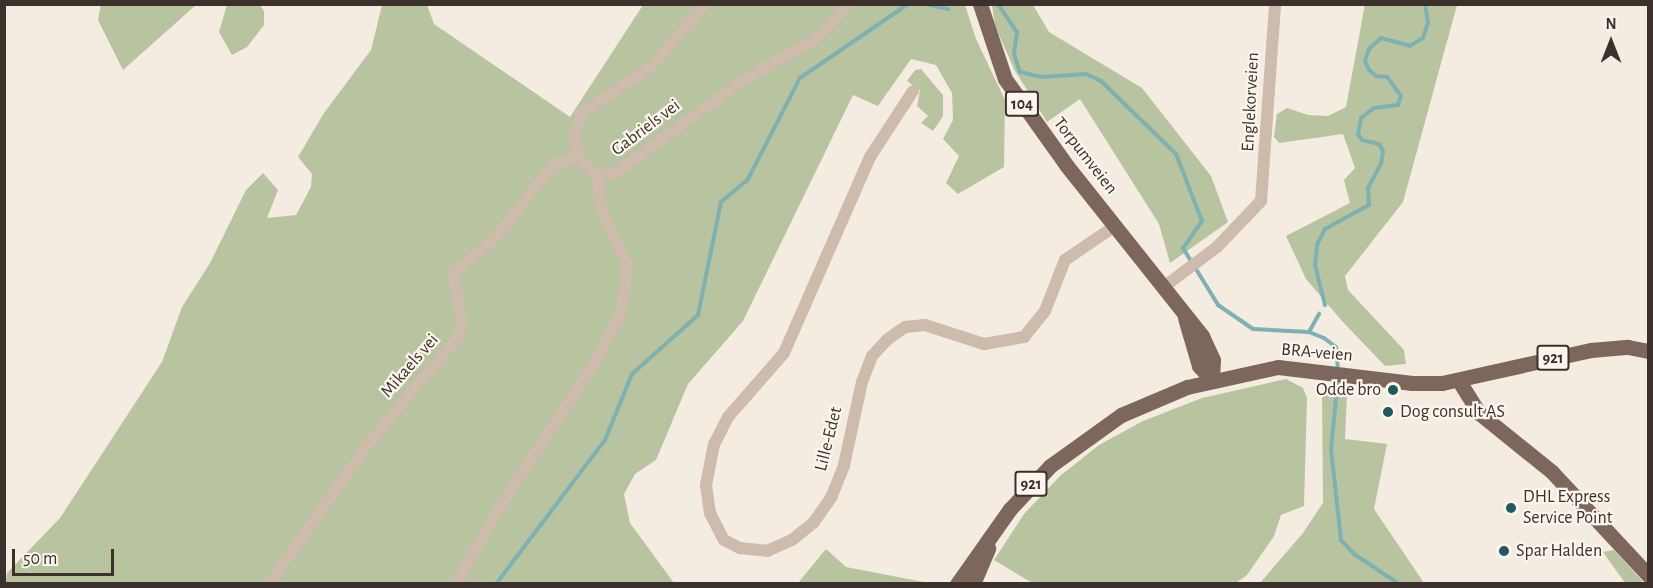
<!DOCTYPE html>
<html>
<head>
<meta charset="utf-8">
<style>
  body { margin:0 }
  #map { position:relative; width:1653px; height:588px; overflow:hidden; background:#f4ebe1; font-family:"Alegreya Sans",sans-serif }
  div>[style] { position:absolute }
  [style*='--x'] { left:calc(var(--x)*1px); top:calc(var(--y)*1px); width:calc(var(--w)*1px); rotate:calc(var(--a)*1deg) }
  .green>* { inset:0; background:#b8c4a0 }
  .stream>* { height:4px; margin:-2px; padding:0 2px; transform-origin:2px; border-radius:2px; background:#7fb0b2 }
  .minor>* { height:12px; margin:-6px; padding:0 6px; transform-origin:6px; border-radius:6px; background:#cdbbac }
  .primary>* { height:15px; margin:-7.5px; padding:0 7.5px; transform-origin:7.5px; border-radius:7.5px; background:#7d675c }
  .dots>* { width:16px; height:16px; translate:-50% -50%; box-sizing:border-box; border:3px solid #fbf5ee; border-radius:50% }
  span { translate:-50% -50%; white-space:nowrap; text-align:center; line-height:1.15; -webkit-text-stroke:4.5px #fbf5ee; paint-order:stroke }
  .shield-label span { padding:2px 4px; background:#fbf5ee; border:2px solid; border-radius:4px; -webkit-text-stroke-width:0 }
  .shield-label { font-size:16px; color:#3b302b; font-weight:700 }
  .street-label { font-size:18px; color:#3b302b }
  .poi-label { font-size:18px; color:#3b302b }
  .right { translate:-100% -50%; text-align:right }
  .left { translate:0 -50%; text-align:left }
  .frame { position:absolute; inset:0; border:6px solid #3b302b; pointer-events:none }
  .north { position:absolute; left:1581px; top:12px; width:60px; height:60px; -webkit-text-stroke:4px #fbf5ee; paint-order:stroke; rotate:0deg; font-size:16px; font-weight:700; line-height:24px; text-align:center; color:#3b302b }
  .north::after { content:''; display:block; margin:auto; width:21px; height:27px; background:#3b302b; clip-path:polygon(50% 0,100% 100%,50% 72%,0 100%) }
  .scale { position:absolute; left:12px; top:549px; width:102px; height:27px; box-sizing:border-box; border:3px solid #3b302b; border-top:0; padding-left:8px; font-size:18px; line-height:21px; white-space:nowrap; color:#3b302b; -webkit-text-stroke:4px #fbf5ee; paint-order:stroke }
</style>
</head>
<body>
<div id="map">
  <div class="green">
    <div style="clip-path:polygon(101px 4px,196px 4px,196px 5px,123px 70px,98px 20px)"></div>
    <div style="clip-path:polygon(1365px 4px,1457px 5px,1403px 202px,1345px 276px,1348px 290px,1404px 350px,1406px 364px,1385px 366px,1342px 321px,1306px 279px,1286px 236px,1350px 203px,1344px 180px,1355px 168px,1343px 134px,1279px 143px,1274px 137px,1277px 114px,1287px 108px,1308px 115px,1328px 116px,1346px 107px)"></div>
    <div style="clip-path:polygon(227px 5px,260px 5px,264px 11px,264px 25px,247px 47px,232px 55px,219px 32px)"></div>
    <div style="clip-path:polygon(382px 5px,427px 5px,434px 24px,570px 117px,643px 5px,965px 5px,976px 39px,1005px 100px,1004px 167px,958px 194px,946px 183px,959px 156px,943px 139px,953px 120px,952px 93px,936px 65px,911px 59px,878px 106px,853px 95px,743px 321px,688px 384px,656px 460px,635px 474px,624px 494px,630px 523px,674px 583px,5px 584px,7px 573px,60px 518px,162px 362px,182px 307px,210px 263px,246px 190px,263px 173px,278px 190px,267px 218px,296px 215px,311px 187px,312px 174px,298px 157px,324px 113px,371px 50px)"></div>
    <div style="clip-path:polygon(992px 5px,1033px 5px,1049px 32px,1142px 88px,1211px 176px,1228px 222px,1170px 263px,1159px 224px,1080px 99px,1047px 122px,1015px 71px,995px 26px)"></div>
    <div style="clip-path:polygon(921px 69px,943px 95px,943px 116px,933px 131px,921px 123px,928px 116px,917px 106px,920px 90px,907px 81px,915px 70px)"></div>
    <div style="clip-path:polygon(1286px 379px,1303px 388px,1307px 398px,1304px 506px,1281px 515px,1274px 536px,1247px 575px,1236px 583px,1032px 583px,994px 560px,1024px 514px,1060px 476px,1099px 445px,1143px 421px,1202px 398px)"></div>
    <div style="clip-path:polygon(1322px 392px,1347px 394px,1345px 439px,1387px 444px,1374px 509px,1424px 583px,1260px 583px,1303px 533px,1323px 503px)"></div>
    <div style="clip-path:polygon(826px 549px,846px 567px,929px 583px,798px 583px)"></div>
    <div style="clip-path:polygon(1614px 550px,1644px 583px,1625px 583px,1603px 552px)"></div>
  </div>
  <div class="stream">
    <div style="--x:926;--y:4;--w:23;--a:13"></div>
    <div style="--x:998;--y:4;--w:34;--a:56"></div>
    <div style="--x:1017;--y:32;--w:22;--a:98"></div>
    <div style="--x:1014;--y:54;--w:19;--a:72"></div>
    <div style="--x:1020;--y:72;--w:22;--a:13"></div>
    <div style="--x:1041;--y:77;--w:45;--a:-3.8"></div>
    <div style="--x:1086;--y:74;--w:17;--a:25"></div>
    <div style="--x:1101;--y:81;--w:105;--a:44.2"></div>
    <div style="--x:1176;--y:154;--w:72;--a:68.8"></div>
    <div style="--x:1202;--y:221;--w:33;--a:125"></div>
    <div style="--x:1183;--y:248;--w:67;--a:58.4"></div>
    <div style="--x:1218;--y:305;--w:42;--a:34.4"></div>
    <div style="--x:1253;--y:329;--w:56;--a:3.1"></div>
    <div style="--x:1309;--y:332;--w:16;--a:22"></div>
    <div style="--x:1324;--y:338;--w:15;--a:37"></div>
    <div style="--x:1336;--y:347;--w:24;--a:85"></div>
    <div style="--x:1325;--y:305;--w:41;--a:-104"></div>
    <div style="--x:1315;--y:265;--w:20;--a:-84"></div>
    <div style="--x:1317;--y:245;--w:18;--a:-63"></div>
    <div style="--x:1325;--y:229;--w:50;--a:-28.6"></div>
    <div style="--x:1369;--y:205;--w:17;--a:-93"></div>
    <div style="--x:1368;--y:188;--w:27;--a:-62"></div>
    <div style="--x:1381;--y:164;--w:13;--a:-81"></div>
    <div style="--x:1383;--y:151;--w:8;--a:-120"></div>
    <div style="--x:1379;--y:144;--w:17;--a:-167"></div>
    <div style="--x:1362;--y:140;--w:7;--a:-124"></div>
    <div style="--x:1358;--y:134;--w:16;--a:-79"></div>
    <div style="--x:1361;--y:118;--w:16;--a:-38"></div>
    <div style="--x:1374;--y:108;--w:24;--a:-7"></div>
    <div style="--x:1398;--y:105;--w:9;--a:-72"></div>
    <div style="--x:1401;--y:96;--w:24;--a:-126"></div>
    <div style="--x:1387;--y:77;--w:11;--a:-175"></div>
    <div style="--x:1376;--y:76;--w:9;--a:-139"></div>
    <div style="--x:1369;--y:70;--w:10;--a:-114"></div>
    <div style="--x:1365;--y:61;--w:13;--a:-72"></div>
    <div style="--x:1369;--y:49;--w:16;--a:-43"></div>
    <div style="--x:1381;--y:38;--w:30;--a:15"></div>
    <div style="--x:1410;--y:46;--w:15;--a:-32"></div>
    <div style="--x:1423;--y:38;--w:16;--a:-72"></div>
    <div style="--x:1428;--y:23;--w:19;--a:-99"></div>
    <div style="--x:1309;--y:332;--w:21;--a:-61"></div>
    <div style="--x:1338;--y:378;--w:71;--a:95.6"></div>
    <div style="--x:1331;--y:449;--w:92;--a:83.7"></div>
    <div style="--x:1341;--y:540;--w:19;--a:47"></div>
    <div style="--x:1354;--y:554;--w:54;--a:33.7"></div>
    <div style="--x:496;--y:584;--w:181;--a:-52.9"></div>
    <div style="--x:605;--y:440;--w:71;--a:-67.8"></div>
    <div style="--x:632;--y:374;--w:89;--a:-41.8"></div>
    <div style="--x:698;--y:315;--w:115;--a:-78.5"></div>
    <div style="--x:721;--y:202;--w:35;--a:-40"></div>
    <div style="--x:748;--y:179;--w:114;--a:-62.8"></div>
    <div style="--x:800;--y:78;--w:131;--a:-34.4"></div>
  </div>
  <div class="minor">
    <div style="--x:913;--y:91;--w:79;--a:123.1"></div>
    <div style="--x:870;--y:157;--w:214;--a:113.7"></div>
    <div style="--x:784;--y:353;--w:85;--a:131.2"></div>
    <div style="--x:728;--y:417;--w:30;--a:117"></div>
    <div style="--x:714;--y:444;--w:42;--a:101"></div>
    <div style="--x:706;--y:485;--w:28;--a:82"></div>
    <div style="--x:710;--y:513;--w:30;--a:63"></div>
    <div style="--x:724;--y:540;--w:18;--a:27"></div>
    <div style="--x:740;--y:548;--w:27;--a:6"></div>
    <div style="--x:767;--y:551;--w:27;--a:-24"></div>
    <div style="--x:792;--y:540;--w:28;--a:-39"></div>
    <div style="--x:814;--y:522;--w:29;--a:-55"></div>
    <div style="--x:831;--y:498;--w:35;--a:-68"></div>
    <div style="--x:844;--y:465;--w:85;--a:-77.8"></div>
    <div style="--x:862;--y:382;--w:28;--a:-69"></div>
    <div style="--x:872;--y:356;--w:23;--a:-47"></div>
    <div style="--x:888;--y:339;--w:21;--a:-35"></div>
    <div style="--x:905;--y:327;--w:20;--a:-6"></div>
    <div style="--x:925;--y:325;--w:62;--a:17.9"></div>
    <div style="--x:984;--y:344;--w:41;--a:-9.9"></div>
    <div style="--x:1024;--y:337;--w:33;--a:-51"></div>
    <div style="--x:1045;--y:311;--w:55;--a:-68.6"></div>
    <div style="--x:1065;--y:260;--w:60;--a:-34.2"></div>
    <div style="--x:598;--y:177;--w:16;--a:-11"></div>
    <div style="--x:614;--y:174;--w:162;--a:-35.9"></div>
    <div style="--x:745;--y:79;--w:81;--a:-29.4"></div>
    <div style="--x:816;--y:39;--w:48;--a:-46.7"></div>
    <div style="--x:598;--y:177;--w:28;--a:-135"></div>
    <div style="--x:578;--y:157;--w:23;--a:-97"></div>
    <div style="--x:575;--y:134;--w:22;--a:-72"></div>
    <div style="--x:582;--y:113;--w:83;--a:-33.7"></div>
    <div style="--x:651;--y:67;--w:84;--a:-48.9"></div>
    <div style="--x:1165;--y:286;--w:65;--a:-36.9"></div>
    <div style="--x:1217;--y:247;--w:64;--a:-46.3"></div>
    <div style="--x:1261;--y:201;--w:197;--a:-85.9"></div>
    <div style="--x:269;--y:584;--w:171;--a:-54.7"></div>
    <div style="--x:368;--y:444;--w:135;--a:-49.8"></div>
    <div style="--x:455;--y:341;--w:17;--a:-66"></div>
    <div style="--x:462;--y:325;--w:52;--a:-100"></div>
    <div style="--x:453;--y:274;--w:55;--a:-40.6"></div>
    <div style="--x:495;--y:238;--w:95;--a:-51.4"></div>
    <div style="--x:554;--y:164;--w:25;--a:-16"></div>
    <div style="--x:456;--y:584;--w:91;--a:-60.3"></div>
    <div style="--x:501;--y:505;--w:173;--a:-56.6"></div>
    <div style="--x:596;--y:361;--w:56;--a:-62.5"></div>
    <div style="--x:622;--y:311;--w:46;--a:-83.8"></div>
    <div style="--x:627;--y:265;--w:63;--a:-114.5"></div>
    <div style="--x:601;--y:208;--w:31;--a:-96"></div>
  </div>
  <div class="primary">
    <div style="--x:980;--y:4;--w:79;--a:71.6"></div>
    <div style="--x:1005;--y:79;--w:107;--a:54.5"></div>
    <div style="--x:1067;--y:166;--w:217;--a:51.5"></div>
    <div style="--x:1202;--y:336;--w:26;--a:65"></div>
    <div style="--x:1213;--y:360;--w:20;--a:93"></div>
    <div style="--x:1185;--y:318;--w:50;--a:73.7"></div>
    <div style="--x:1199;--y:366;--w:19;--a:47"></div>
    <div style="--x:1459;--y:381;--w:38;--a:58"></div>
    <div style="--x:1479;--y:413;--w:94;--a:38.9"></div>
    <div style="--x:1552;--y:472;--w:141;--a:47"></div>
    <div style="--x:957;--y:584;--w:92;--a:-54.8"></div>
    <div style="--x:1010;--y:509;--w:59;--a:-47.1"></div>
    <div style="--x:1050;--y:466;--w:87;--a:-35.7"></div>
    <div style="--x:1121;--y:415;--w:72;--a:-23"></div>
    <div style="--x:1187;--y:387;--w:93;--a:-12.4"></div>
    <div style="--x:1278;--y:367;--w:135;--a:6.8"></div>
    <div style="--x:1412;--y:383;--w:30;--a:0"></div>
    <div style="--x:1442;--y:383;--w:153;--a:-12.5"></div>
    <div style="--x:1591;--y:350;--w:37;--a:-5"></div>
    <div style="--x:1628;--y:347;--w:20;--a:11"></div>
    <div style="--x:973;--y:584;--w:39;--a:-67"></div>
  </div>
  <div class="dots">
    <div style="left:1393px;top:390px;background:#1f5a5e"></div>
    <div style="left:1388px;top:412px;background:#1f5a5e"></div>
    <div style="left:1511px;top:508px;background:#1f5a5e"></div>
    <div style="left:1504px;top:551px;background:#1f5a5e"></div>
  </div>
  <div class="shield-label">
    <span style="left:1022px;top:104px">104</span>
    <span style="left:1553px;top:358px">921</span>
    <span style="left:1031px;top:484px">921</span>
  </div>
  <div class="street-label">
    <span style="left:1251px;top:102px;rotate:-87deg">Englekorveien</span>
    <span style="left:646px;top:128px;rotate:-37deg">Gabriels vei</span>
    <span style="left:1085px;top:156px;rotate:52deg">Torpumveien</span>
    <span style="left:1317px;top:353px;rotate:5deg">BRA-veien</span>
    <span style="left:410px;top:366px;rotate:-49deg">Mikaels vei</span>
    <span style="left:829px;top:439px;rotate:-76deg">Lille-Edet</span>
  </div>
  <div class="poi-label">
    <span class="right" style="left:1381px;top:390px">Odde bro</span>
    <span class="left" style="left:1400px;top:412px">Dog consult AS</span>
    <span class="left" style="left:1523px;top:508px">DHL Express<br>Service Point</span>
    <span class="left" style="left:1516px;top:551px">Spar Halden</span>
  </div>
  <div class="frame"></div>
  <div class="north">N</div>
  <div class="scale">50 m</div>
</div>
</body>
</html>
